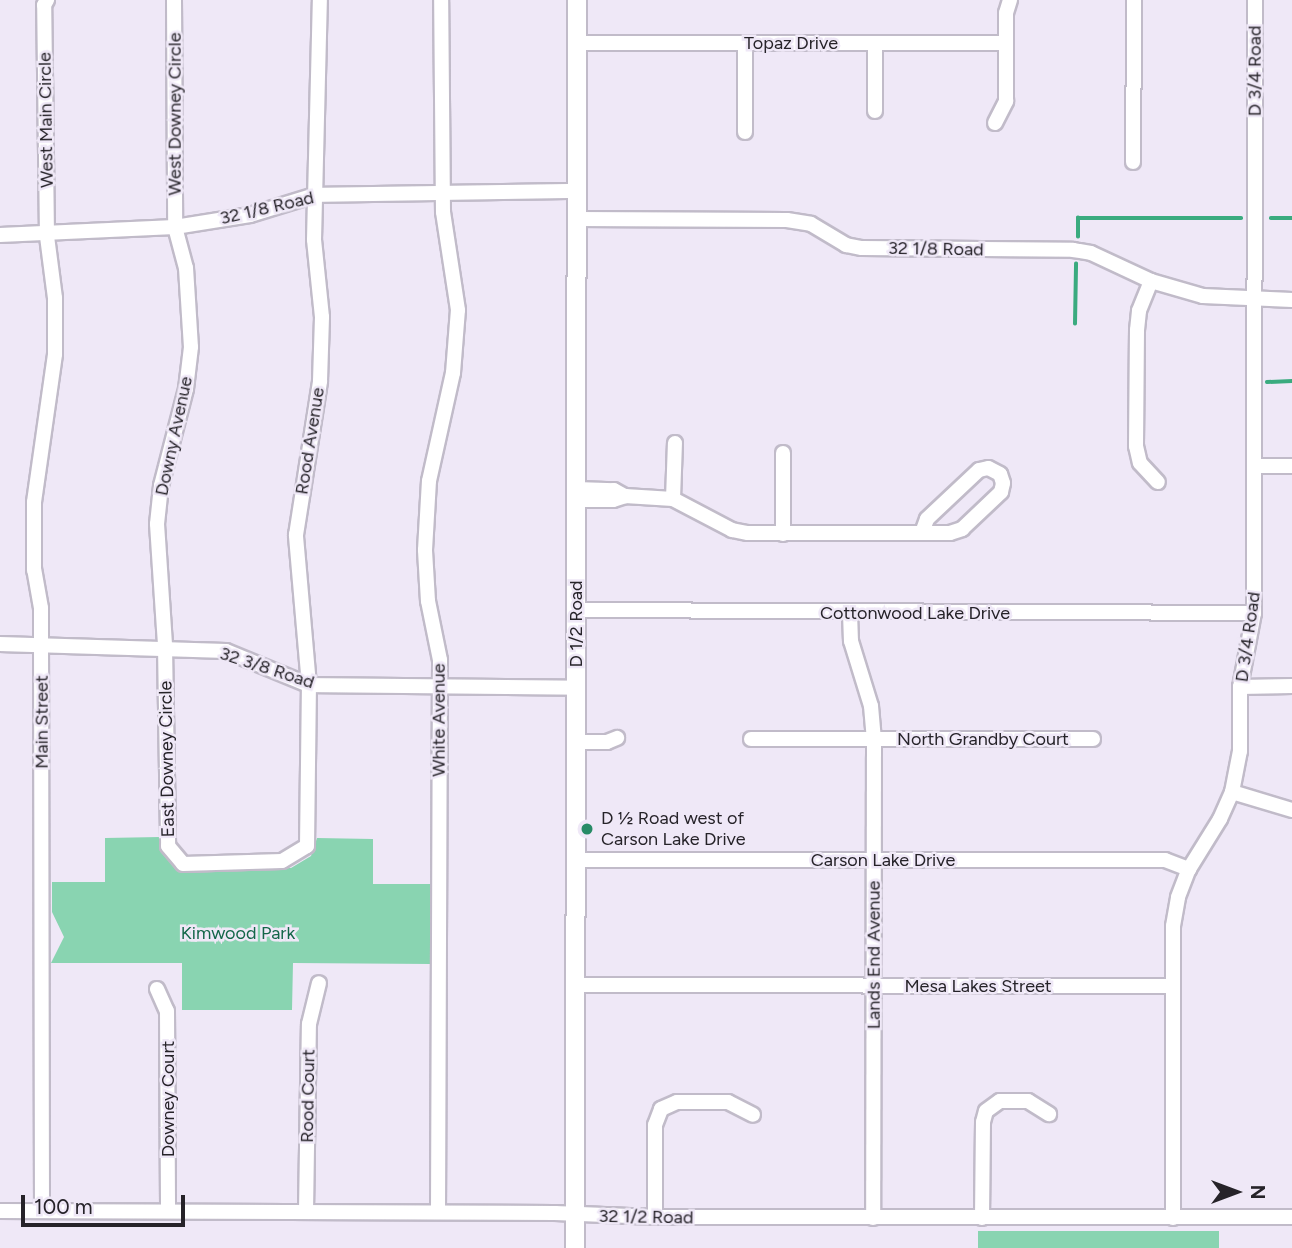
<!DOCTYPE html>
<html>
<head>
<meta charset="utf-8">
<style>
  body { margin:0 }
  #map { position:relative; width:1292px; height:1248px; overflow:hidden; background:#efe8f7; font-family:Figtree,sans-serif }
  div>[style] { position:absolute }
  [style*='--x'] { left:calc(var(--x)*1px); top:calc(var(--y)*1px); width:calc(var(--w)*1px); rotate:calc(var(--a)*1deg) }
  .green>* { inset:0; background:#89d4b1 }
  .stream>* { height:3.5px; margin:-1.75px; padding:0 1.75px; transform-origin:1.75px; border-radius:1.75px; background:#3aab7f }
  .roads { filter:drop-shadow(2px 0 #c1bbc9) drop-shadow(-2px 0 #c1bbc9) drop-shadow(0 2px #c1bbc9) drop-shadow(0 -2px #c1bbc9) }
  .minor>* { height:14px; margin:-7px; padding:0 7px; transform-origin:7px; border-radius:7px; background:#fff }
  .major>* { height:18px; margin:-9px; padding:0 9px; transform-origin:9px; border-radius:9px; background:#fff }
  .dots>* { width:19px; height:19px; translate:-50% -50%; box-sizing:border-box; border:4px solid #efe8f7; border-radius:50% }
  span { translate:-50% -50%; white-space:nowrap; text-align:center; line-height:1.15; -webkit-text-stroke:5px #efe8f7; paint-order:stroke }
  .street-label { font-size:18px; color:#262329 }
  .poi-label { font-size:18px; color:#262329 }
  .left { translate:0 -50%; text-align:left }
  .park-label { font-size:18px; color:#136649 }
  .north { position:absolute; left:1201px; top:1157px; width:70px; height:70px; -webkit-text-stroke:5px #efe8f7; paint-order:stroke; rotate:90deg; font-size:19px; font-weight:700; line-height:28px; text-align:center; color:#262329 }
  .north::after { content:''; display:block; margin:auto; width:24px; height:32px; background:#262329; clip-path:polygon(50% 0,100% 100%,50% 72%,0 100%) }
  .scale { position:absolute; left:21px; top:1195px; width:164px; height:32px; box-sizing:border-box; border:4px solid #262329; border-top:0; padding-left:9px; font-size:21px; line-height:24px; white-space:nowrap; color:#262329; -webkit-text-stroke:5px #efe8f7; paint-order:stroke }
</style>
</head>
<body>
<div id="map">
  <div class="green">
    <div style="clip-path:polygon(160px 837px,166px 857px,178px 867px,187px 870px,291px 868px,311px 856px,317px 838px,373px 839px,373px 884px,431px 884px,431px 964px,293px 963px,292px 1010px,182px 1010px,182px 963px,51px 963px,64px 937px,52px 912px,52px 882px,105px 882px,105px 838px)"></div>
    <div style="clip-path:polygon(978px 1231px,1219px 1231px,1219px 1248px,978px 1248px)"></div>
  </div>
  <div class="stream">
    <div style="--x:1271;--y:218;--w:21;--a:0"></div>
    <div style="--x:1078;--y:237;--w:19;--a:-90"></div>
    <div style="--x:1078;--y:218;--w:163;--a:0"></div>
    <div style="--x:1075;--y:324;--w:60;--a:-89"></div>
    <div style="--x:1267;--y:382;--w:25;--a:-2"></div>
  </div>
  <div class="roads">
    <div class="minor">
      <div style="--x:174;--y:0;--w:227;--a:89.7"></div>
      <div style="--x:175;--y:227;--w:42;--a:75"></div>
      <div style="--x:186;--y:268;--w:79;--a:86.4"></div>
      <div style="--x:191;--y:347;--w:42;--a:96.8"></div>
      <div style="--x:186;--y:389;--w:100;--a:104.5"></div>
      <div style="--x:161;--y:486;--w:38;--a:96"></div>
      <div style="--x:157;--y:524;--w:122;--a:86.2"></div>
      <div style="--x:165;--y:646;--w:200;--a:89.1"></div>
      <div style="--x:168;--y:846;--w:23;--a:50"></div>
      <div style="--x:183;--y:864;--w:99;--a:-1.7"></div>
      <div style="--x:282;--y:861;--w:29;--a:-31"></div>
      <div style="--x:307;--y:846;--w:161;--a:-89.3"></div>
      <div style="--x:309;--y:685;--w:151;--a:-95"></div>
      <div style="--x:296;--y:535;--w:156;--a:-81.1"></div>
      <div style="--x:320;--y:381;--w:64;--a:-88.2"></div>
      <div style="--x:322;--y:317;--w:77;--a:-95.9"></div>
      <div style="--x:314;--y:240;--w:240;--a:-88.6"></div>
      <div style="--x:577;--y:43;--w:429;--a:0"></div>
      <div style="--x:875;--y:43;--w:68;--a:90"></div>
      <div style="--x:995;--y:123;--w:25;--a:-63"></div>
      <div style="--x:1006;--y:101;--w:88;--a:-90"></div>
      <div style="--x:1006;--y:13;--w:14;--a:-73"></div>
      <div style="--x:745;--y:132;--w:89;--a:-90"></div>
      <div style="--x:1133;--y:162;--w:162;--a:-89.6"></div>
      <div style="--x:577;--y:219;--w:210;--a:0.3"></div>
      <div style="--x:787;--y:220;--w:24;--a:9"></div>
      <div style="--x:811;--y:224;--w:41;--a:31"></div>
      <div style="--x:846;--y:245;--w:16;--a:11"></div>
      <div style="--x:862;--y:248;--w:211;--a:0.5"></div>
      <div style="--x:1073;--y:250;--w:18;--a:9"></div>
      <div style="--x:1091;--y:253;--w:66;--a:25"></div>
      <div style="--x:1151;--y:281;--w:54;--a:16.1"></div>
      <div style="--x:1203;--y:296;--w:89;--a:2.6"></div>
      <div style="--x:0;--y:235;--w:175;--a:-2.6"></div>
      <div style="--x:175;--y:227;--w:76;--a:-9.1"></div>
      <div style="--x:250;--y:215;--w:68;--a:-17.1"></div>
      <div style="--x:315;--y:195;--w:262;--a:-0.9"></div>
      <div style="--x:1151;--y:281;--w:32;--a:112"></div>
      <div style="--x:1139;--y:311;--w:19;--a:96"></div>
      <div style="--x:1137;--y:330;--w:116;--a:90.5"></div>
      <div style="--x:1136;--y:446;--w:17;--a:77"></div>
      <div style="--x:1140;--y:463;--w:26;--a:47"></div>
      <div style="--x:1255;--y:466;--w:37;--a:0"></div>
      <div style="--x:576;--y:489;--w:38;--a:2"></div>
      <div style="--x:614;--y:490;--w:13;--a:29"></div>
      <div style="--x:673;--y:499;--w:56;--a:-88"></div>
      <div style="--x:576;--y:500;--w:37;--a:0"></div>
      <div style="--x:613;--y:500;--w:13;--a:-18"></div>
      <div style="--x:625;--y:496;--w:48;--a:3.6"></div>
      <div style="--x:673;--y:499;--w:67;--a:27.7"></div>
      <div style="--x:732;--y:530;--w:16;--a:11"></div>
      <div style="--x:748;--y:533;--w:202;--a:0"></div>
      <div style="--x:950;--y:533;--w:13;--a:-18"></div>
      <div style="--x:962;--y:529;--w:54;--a:-43.5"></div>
      <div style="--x:1001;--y:492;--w:9;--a:-77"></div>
      <div style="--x:1003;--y:483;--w:9;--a:-108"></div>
      <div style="--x:1000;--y:474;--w:13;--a:-153"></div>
      <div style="--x:988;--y:468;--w:9;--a:167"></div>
      <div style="--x:979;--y:470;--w:71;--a:136.7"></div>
      <div style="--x:927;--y:519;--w:15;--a:110"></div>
      <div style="--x:783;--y:534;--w:81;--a:-90"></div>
      <div style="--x:576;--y:610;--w:678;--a:0.25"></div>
      <div style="--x:850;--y:613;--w:28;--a:88"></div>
      <div style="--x:851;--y:641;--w:68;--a:72.9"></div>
      <div style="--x:871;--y:706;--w:33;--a:85"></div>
      <div style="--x:874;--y:739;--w:479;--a:90.1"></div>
      <div style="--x:0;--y:644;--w:226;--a:1.8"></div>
      <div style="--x:226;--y:651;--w:90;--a:22.3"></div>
      <div style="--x:309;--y:685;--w:266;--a:0.6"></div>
      <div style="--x:1240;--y:687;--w:52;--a:-1.1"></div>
      <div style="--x:751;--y:739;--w:342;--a:0"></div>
      <div style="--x:575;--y:742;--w:32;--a:0"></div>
      <div style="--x:607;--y:742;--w:11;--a:-22"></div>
      <div style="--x:1232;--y:792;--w:63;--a:16.7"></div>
      <div style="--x:575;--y:860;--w:590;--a:0"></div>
      <div style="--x:1165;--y:860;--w:26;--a:21"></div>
      <div style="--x:574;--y:985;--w:598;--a:0.1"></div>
      <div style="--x:157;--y:989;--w:24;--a:66"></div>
      <div style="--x:167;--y:1011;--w:200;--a:89.7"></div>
      <div style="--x:0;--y:1211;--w:555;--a:0.21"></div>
      <div style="--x:555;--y:1213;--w:100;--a:2.3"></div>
      <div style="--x:655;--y:1217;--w:637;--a:0"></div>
      <div style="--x:42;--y:1211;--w:567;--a:-90.1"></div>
      <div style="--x:41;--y:644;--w:36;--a:-90"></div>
      <div style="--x:41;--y:608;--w:39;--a:-100"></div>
      <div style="--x:34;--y:570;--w:68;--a:-90"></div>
      <div style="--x:34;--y:502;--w:149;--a:-81.9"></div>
      <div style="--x:55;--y:354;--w:56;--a:-90"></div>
      <div style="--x:55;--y:298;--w:63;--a:-97.4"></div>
      <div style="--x:47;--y:236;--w:231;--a:-90.7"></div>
      <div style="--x:44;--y:5;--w:6;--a:-59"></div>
      <div style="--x:306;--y:1211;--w:187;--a:-89.1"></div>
      <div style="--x:309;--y:1024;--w:42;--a:-76.3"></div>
      <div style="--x:438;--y:1212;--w:552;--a:-89.79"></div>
      <div style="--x:440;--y:660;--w:60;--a:-101.5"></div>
      <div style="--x:428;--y:601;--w:51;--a:-93.4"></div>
      <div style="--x:425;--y:550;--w:69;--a:-86.7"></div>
      <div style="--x:429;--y:481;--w:111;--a:-77.5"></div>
      <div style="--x:453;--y:373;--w:63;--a:-85.5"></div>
      <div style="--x:458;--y:310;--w:99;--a:-98.7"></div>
      <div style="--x:443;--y:212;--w:212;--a:-90.5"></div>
      <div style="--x:655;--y:1217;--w:92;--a:-90"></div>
      <div style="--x:655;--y:1125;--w:17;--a:-69"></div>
      <div style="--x:661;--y:1109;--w:17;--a:-24"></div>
      <div style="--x:677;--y:1102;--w:51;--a:0"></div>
      <div style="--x:728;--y:1102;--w:28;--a:27"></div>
      <div style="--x:982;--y:1218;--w:96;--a:-89.4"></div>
      <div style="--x:983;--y:1122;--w:11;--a:-75"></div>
      <div style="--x:986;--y:1111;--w:17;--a:-36"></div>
      <div style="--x:1000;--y:1101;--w:28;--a:0"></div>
      <div style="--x:1028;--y:1101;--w:25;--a:32"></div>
      <div style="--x:1173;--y:1218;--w:292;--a:-90"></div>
      <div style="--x:1173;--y:926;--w:29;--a:-80"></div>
      <div style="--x:1178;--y:897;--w:30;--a:-69"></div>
      <div style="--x:1189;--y:869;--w:59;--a:-58.2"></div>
      <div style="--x:1220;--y:819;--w:30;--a:-66"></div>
      <div style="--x:1232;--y:792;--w:42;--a:-79"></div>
      <div style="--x:1240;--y:751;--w:64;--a:-90"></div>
      <div style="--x:1240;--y:687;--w:75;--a:-79.3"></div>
      <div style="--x:1254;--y:613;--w:613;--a:-89.91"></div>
    </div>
    <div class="major">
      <div style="--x:575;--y:1248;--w:1248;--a:-89.91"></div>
    </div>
  </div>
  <div class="dots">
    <div style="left:587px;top:829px;background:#278b66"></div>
  </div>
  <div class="street-label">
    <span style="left:791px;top:43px">Topaz Drive</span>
    <span style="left:1255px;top:71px;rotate:-90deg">D 3/4 Road</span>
    <span style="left:175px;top:114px;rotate:-90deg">West Downey Circle</span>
    <span style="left:46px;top:120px;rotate:-91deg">West Main Circle</span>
    <span style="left:267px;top:208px;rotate:-13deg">32 1/8 Road</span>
    <span style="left:936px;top:249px;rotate:1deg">32 1/8 Road</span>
    <span style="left:174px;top:436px;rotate:-78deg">Downy Avenue</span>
    <span style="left:310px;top:441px;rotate:-81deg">Rood Avenue</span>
    <span style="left:915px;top:613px">Cottonwood Lake Drive</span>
    <span style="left:576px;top:624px;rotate:-90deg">D 1/2 Road</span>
    <span style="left:1248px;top:637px;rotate:-82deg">D 3/4 Road</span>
    <span style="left:267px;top:668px;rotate:18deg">32 3/8 Road</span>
    <span style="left:439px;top:720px;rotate:-90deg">White Avenue</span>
    <span style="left:42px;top:722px;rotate:-90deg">Main Street</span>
    <span style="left:983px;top:739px">North Grandby Court</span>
    <span style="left:167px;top:759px;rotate:-91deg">East Downey Circle</span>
    <span style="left:883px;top:860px">Carson Lake Drive</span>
    <span style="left:874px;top:955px;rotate:-90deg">Lands End Avenue</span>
    <span style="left:978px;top:986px">Mesa Lakes Street</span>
    <span style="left:308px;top:1096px;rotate:-89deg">Rood Court</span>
    <span style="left:168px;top:1099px;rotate:-90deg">Downey Court</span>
    <span style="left:646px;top:1217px;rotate:1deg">32 1/2 Road</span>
  </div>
  <div class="poi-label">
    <span class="left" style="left:601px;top:829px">D ½ Road west of<br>Carson Lake Drive</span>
  </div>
  <div class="park-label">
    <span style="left:238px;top:933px">Kimwood Park</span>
  </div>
  <div class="north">N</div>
  <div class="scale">100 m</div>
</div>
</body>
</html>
